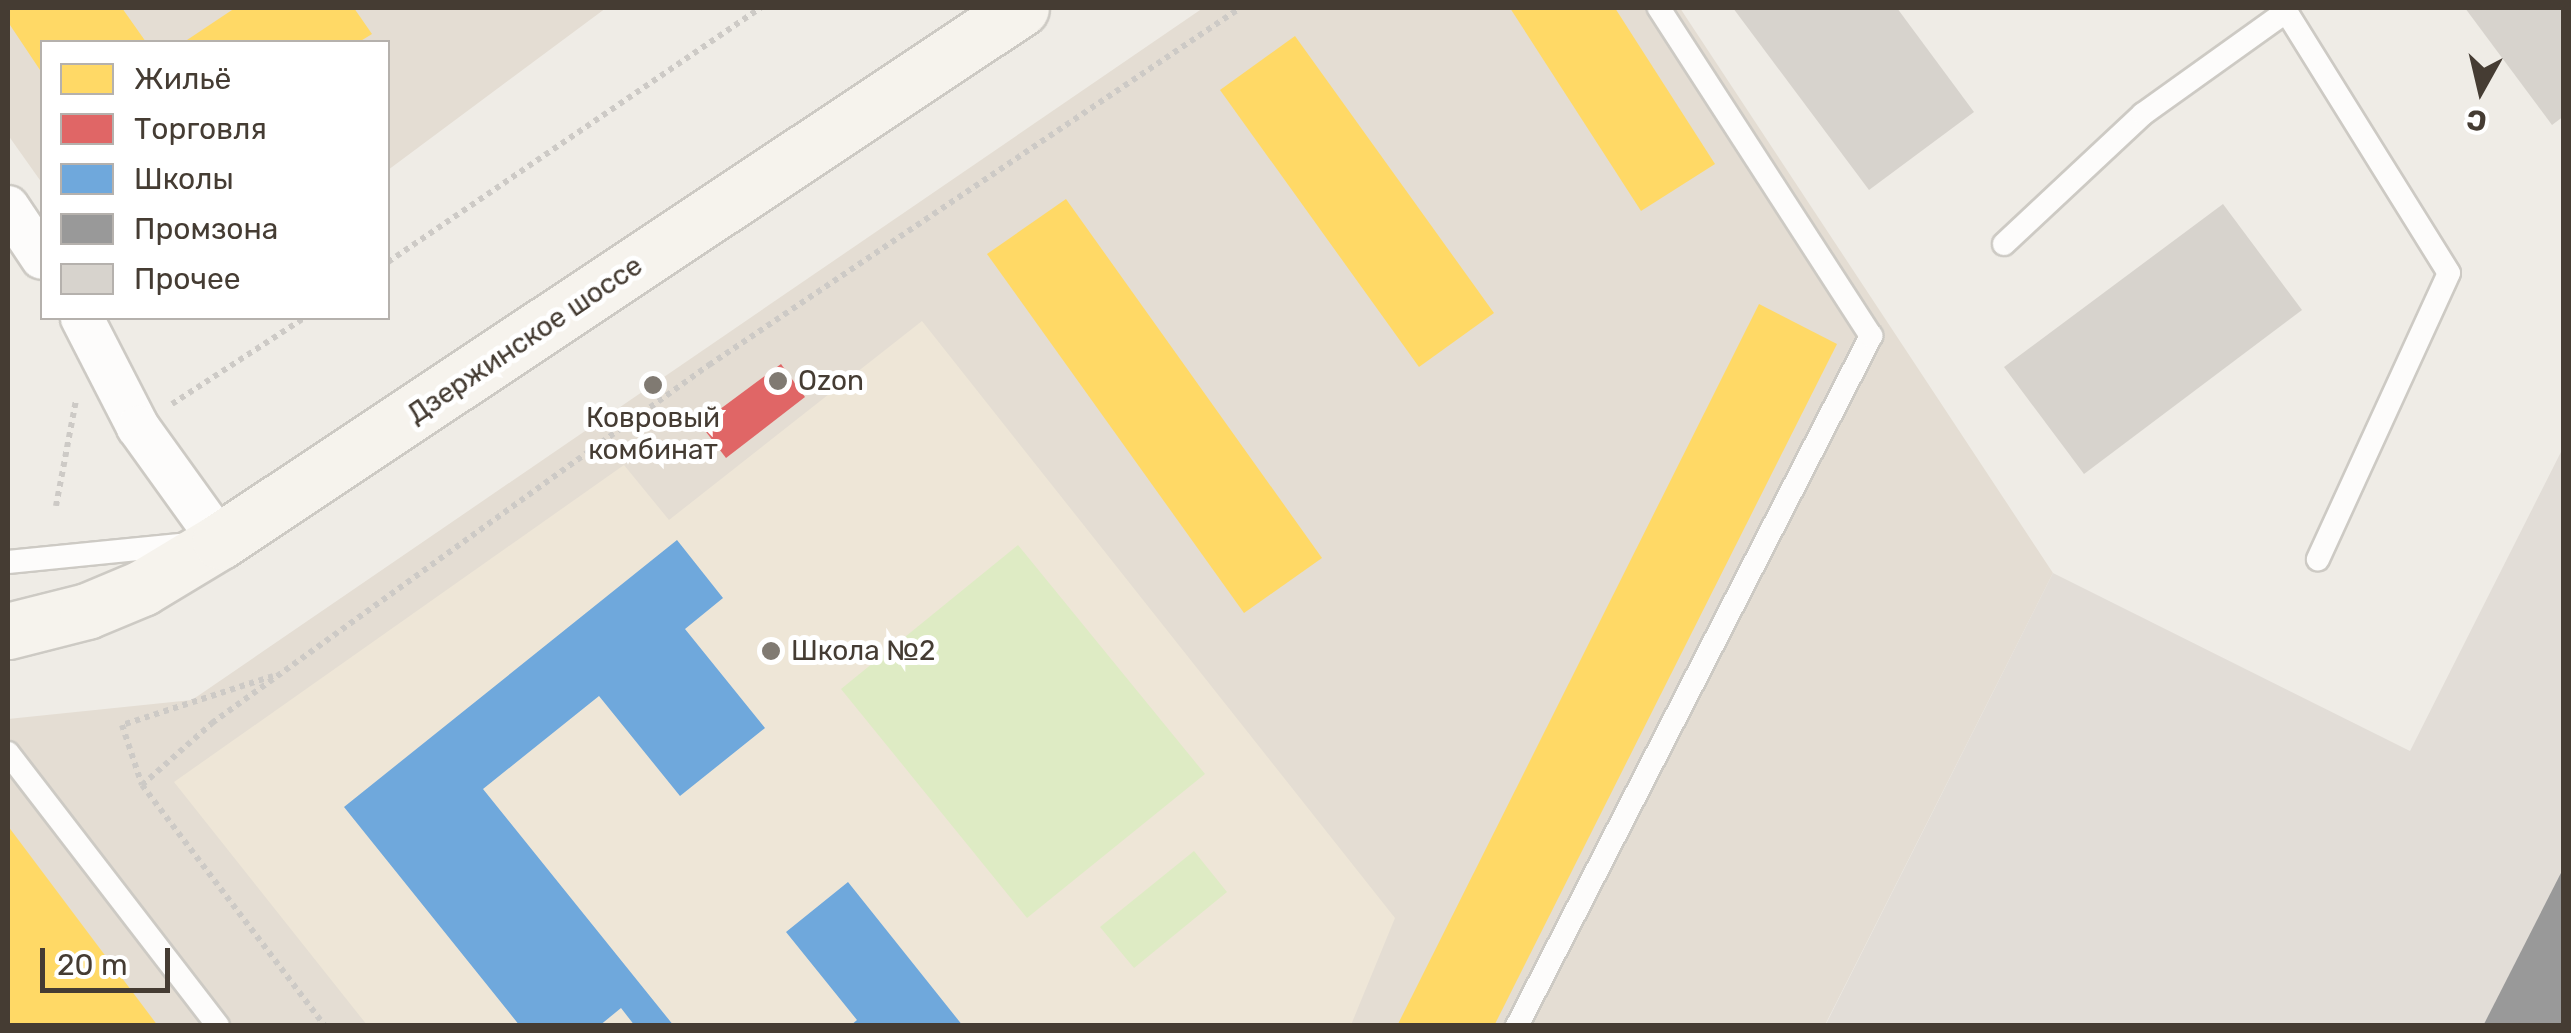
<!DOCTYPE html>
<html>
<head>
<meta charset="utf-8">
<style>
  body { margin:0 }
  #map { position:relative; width:2571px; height:1033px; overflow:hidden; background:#efece6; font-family:Rubik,sans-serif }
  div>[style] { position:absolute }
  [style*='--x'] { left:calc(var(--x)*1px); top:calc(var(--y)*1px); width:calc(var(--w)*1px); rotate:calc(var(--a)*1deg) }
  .residential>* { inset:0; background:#e4ddd3 }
  .industrial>* { inset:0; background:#e2ddd7 }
  .education>* { inset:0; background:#eee6d7 }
  .green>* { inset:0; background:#deebc4 }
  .homes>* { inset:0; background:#ffd966 }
  .shops>* { inset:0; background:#e06666 }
  .schools>* { inset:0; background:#6fa8dc }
  .industry>* { inset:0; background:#999 }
  .building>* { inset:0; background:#d7d3cd }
  .path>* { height:6px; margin-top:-3px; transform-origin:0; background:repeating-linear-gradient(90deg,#cdcac6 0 5px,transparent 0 10px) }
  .roads { filter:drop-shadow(2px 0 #cdcac4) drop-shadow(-2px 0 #cdcac4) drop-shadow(0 2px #cdcac4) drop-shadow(0 -2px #cdcac4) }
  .service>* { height:22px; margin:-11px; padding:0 11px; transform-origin:11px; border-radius:11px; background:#fdfcfb }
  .minor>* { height:42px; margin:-21px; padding:0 21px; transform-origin:21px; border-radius:21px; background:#fdfcfb }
  .secondary>* { height:55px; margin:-27.5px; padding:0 27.5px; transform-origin:27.5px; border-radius:27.5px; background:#f6f3ed }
  .dots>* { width:28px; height:28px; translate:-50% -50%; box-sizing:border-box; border:5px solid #fff; border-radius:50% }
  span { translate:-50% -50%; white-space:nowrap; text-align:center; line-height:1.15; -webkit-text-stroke:10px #fff; paint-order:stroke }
  .street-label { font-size:28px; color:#453c33 }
  .poi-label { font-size:28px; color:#453c33 }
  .left { translate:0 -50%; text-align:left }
  .frame { position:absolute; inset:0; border:10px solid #453c33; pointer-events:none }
  .legend { position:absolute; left:40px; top:40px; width:350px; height:280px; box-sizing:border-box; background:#fff; border:2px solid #b5b1ad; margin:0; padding:12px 18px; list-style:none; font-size:30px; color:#453c33 }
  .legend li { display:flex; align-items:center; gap:20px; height:50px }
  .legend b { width:50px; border:2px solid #b5b1ad }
  .north { position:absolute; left:2431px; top:40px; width:100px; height:100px; -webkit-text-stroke:8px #fff; paint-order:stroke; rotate:188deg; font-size:28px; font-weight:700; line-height:40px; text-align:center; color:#453c33 }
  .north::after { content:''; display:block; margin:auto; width:35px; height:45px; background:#453c33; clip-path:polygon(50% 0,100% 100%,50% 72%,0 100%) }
  .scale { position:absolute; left:40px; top:948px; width:130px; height:45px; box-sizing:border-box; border:5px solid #453c33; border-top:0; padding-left:12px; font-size:30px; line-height:35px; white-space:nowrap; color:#453c33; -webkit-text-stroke:8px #fff; paint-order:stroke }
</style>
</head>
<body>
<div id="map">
  <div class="residential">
    <div style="clip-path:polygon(8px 8px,606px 8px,388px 170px,388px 42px,42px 42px,42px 183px,8px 135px)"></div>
    <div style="clip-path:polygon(1203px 8px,1680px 8px,2053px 573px,1825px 1025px,8px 1025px,8px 719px,192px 700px)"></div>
  </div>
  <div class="industrial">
    <div style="clip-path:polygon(2563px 448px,2563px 1025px,1825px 1026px,2053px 573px,2410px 751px)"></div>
  </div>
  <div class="education">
    <div style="clip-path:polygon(922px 321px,1395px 918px,1351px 1025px,367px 1025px,174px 782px,624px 465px,669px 520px)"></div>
  </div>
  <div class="green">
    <div style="clip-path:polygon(1018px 545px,1205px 774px,1027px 918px,841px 689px)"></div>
    <div style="clip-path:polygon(1194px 851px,1227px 892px,1134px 968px,1100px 927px)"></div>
  </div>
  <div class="homes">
    <div style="clip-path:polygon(8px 8px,122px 8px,146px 42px,42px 42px,42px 73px,8px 22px)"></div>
    <div style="clip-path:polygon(235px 8px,354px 8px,372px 34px,359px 42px,184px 42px)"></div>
    <div style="clip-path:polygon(1510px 8px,1615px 8px,1715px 164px,1641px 211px)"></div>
    <div style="clip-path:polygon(1295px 36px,1494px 313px,1419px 367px,1220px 90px)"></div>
    <div style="clip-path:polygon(1066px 199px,1322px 558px,1244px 613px,987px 254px)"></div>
    <div style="clip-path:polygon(1759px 304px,1837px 344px,1494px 1026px,1397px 1026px)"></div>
    <div style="clip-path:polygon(8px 826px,158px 1026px,8px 1026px)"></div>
  </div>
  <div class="shops">
    <div style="clip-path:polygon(781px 364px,805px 397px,726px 458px,700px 424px)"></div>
  </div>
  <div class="schools">
    <div style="clip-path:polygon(677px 540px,723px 598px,685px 629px,765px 728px,680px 796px,599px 696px,483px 789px,674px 1026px,635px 1026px,621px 1008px,599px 1026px,520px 1026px,344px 807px)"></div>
    <div style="clip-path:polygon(848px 882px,963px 1026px,850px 1026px,857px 1020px,786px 932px)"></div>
  </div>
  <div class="industry">
    <div style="clip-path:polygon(2564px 867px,2564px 1026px,2483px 1026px)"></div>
  </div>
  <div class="building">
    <div style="clip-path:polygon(1733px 8px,1897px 8px,1974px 112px,1869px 190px)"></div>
    <div style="clip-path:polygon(2465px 8px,2564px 8px,2564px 116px,2552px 125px)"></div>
    <div style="clip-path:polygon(2223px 204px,2302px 310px,2084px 474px,2004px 367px)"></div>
  </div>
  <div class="path">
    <div style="--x:388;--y:262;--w:451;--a:-34.3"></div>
    <div style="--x:172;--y:404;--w:158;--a:-33.1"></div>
    <div style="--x:56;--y:506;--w:108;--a:-79.3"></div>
    <div style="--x:273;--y:676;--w:159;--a:162"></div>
    <div style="--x:122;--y:725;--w:63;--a:71.6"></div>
    <div style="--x:142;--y:785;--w:303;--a:52.8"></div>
    <div style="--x:142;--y:785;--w:94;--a:-41.5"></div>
    <div style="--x:212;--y:723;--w:613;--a:-35.77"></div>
    <div style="--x:709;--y:365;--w:640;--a:-33.91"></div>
  </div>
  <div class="roads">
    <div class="service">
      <div style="--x:2284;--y:8;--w:312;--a:58.1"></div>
      <div style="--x:2449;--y:273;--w:315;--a:114.6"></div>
      <div style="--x:2004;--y:244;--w:190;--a:-43.1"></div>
      <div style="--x:2143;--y:114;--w:177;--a:-35.6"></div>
      <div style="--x:8;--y:562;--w:180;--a:-5.7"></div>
      <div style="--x:8;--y:753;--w:344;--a:52.4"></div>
      <div style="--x:1517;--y:1026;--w:776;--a:-62.84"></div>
      <div style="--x:1871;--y:336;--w:391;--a:-122.9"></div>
    </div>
    <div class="minor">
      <div style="--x:8;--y:207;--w:61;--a:56.3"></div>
      <div style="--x:82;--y:318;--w:123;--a:62.8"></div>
      <div style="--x:138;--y:427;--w:140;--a:54.3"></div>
    </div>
    <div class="secondary">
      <div style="--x:8;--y:631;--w:81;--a:-14.2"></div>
      <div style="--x:87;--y:611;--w:60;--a:-22.7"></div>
      <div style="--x:142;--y:588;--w:91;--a:-31.1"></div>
      <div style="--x:220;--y:541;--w:962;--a:-33.64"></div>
    </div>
  </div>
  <div class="dots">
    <div style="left:778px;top:381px;background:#807a72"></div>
    <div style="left:653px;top:385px;background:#807a72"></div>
    <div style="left:771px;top:651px;background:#807a72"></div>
  </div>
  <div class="street-label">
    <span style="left:525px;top:340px;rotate:-34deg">Дзержинское шоссе</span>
  </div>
  <div class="poi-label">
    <span class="left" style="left:798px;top:381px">Ozon</span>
    <span style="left:653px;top:434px">Ковровый<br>комбинат</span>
    <span class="left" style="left:791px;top:651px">Школа №2</span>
  </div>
  <div class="frame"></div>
  <ul class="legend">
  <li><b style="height:28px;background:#ffd966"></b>Жильё</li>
  <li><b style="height:28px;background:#e06666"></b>Торговля</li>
  <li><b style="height:28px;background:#6fa8dc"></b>Школы</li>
  <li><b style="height:28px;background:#999"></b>Промзона</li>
  <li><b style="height:28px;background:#d7d3cd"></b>Прочее</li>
  </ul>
  <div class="north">С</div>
  <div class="scale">20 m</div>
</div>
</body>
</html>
